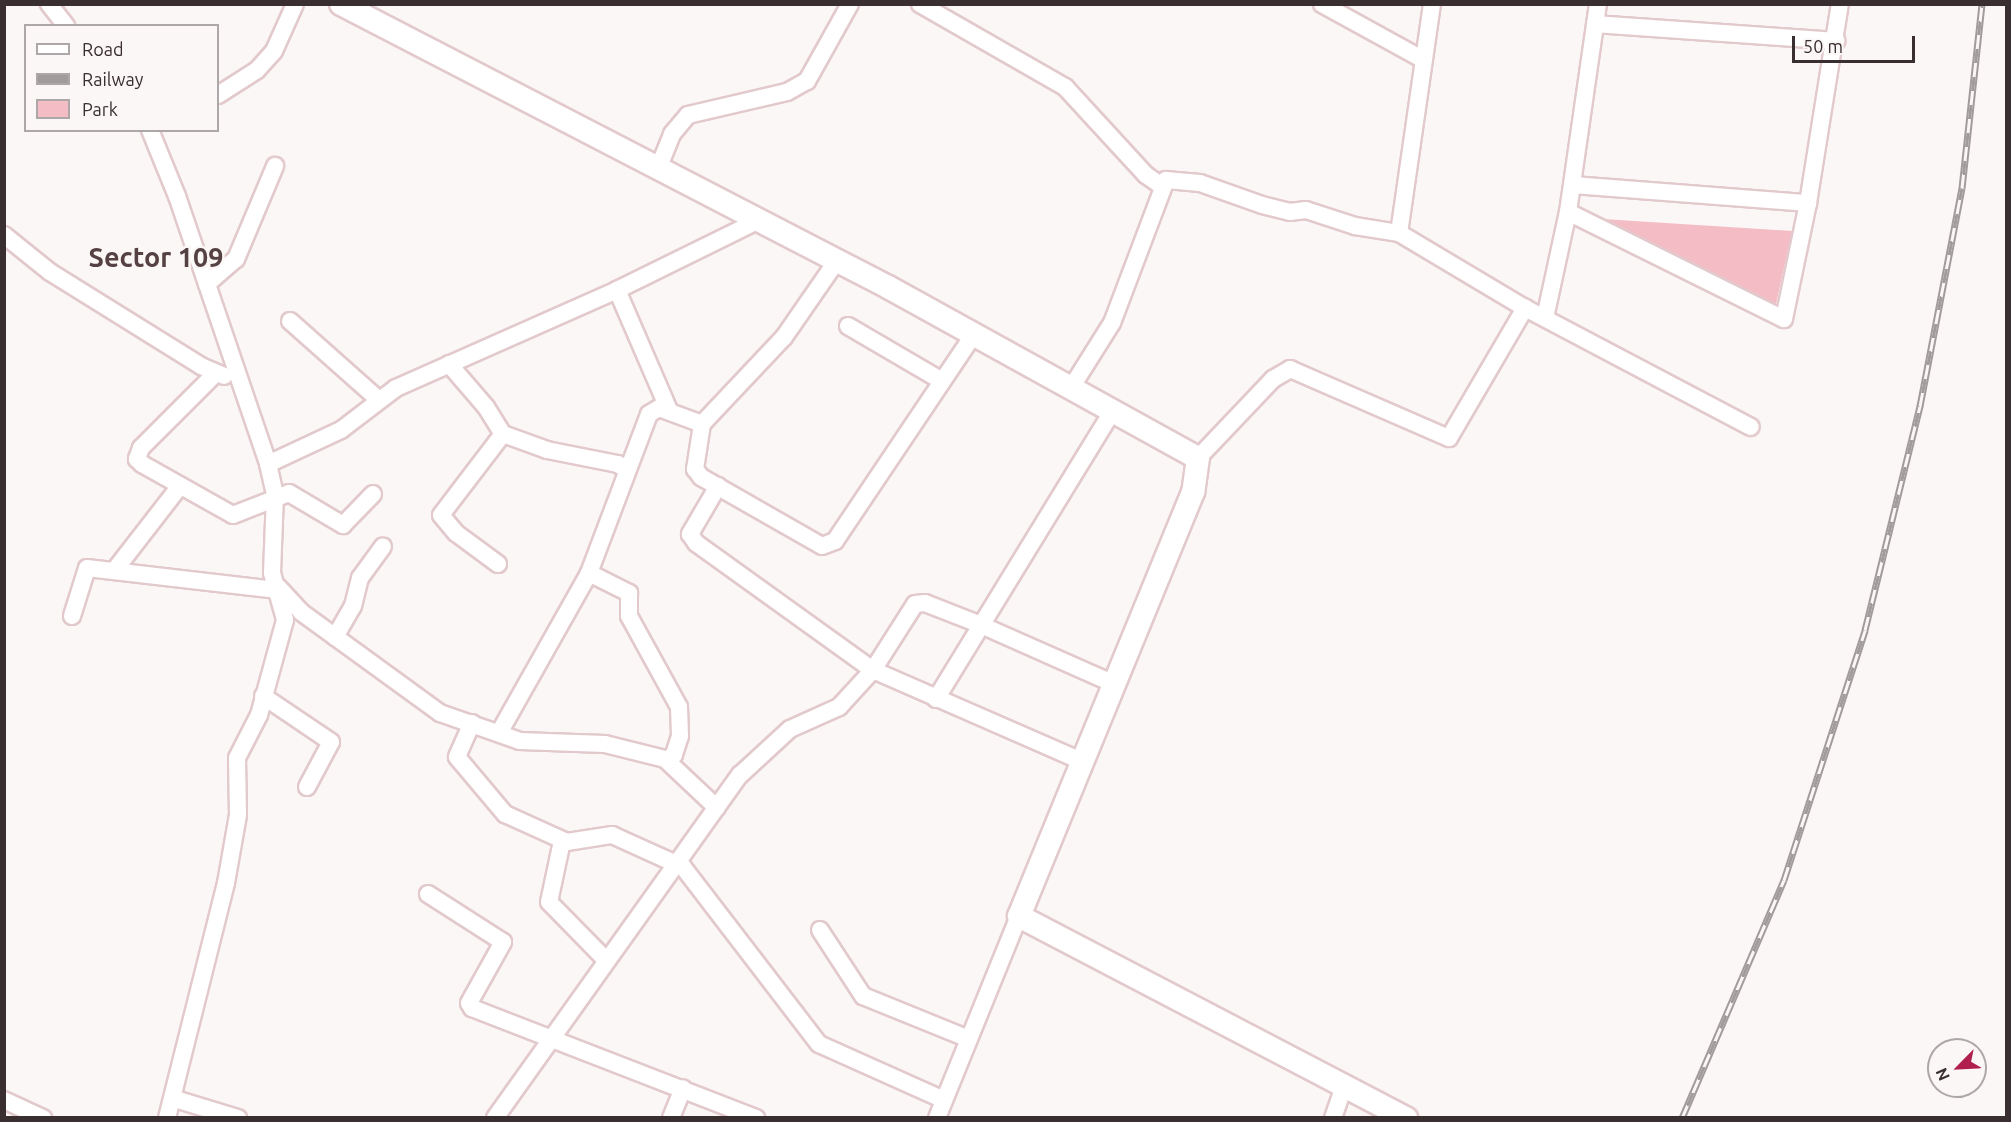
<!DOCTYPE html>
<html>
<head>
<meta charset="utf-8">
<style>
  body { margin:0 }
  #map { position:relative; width:2011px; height:1122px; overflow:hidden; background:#fcf7f7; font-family:Ubuntu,sans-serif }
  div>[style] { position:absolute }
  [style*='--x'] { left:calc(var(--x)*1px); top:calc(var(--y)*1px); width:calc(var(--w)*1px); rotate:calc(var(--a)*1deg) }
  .green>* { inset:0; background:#f4bcc4 }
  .roads { filter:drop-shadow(2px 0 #e2c9cc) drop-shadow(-2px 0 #e2c9cc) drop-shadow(0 2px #e2c9cc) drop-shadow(0 -2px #e2c9cc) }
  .street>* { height:16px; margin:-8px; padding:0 8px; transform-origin:8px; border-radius:8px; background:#fff }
  .secondary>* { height:22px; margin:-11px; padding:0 11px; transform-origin:11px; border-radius:11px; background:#fff }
  .rail>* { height:7px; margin-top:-3.5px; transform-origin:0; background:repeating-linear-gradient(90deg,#fcf7f7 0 14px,#a29b9b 0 28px); box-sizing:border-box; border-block:2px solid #a29b9b }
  span { translate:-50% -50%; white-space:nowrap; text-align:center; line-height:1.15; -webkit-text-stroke:5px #fcf7f7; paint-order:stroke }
  .district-label { font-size:27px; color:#554143; font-weight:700 }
  .frame { position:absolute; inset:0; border:6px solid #392f30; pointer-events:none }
  .legend { position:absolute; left:24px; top:24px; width:195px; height:108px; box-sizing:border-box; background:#fcf7f7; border:2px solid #aea7a7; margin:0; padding:8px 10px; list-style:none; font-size:18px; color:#392f30 }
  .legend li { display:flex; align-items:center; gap:12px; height:30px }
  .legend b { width:30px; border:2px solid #aea7a7 }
  .north { position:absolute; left:1927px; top:1038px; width:60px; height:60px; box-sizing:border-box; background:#fcf7f7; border:2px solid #aea7a7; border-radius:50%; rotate:246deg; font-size:16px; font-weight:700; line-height:24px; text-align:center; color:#392f30 }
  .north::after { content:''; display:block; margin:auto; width:21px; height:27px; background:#b01f4d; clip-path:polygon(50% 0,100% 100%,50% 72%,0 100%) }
  .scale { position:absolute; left:1792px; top:36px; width:123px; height:27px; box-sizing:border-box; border:3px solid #392f30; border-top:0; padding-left:8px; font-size:18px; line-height:21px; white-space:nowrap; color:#392f30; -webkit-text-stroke:4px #fcf7f7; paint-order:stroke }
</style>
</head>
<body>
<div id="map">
  <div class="green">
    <div style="clip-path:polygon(1587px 218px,1792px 231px,1773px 318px)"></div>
  </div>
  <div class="roads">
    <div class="street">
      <div style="--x:49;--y:4;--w:28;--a:52"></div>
      <div style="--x:920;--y:4;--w:167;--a:29.8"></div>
      <div style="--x:1065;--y:87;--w:120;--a:47.4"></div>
      <div style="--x:1146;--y:175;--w:19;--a:35"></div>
      <div style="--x:1322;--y:4;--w:116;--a:28.8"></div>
      <div style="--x:1432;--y:4;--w:231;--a:98.2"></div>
      <div style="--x:1399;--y:233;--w:147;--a:30.8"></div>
      <div style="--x:1525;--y:308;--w:255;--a:27.8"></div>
      <div style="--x:1595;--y:24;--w:242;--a:4"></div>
      <div style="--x:218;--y:95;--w:46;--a:-32.7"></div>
      <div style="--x:257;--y:70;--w:25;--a:-48"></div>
      <div style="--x:274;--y:51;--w:51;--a:-65.9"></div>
      <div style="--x:150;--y:130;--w:71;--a:67.8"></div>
      <div style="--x:177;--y:196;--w:283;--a:71.2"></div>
      <div style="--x:268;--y:464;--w:32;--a:77"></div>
      <div style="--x:275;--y:495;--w:78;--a:92.2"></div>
      <div style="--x:272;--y:573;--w:49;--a:74.5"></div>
      <div style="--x:285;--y:620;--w:98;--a:105.3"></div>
      <div style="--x:259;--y:715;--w:48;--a:117.1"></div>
      <div style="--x:237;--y:758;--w:57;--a:89"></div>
      <div style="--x:238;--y:815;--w:69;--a:100"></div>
      <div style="--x:226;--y:883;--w:242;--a:104.1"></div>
      <div style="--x:658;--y:169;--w:38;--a:-68"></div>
      <div style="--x:672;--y:134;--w:25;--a:-50"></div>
      <div style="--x:688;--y:115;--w:102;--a:-13.1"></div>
      <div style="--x:787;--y:92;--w:23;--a:-29"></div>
      <div style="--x:807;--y:81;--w:88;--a:-60.8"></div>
      <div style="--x:1573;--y:185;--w:236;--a:4.4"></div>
      <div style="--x:1568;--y:212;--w:241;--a:26.4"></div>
      <div style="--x:1784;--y:319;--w:118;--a:-78.3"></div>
      <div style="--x:1808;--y:203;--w:202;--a:-80.9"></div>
      <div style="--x:4;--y:235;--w:59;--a:38.8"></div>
      <div style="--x:50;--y:272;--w:178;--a:31.9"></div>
      <div style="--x:201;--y:366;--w:25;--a:23"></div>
      <div style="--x:836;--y:262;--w:91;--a:124.7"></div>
      <div style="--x:784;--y:337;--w:120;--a:133.3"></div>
      <div style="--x:702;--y:424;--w:46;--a:98.8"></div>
      <div style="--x:695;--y:469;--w:10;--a:53"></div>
      <div style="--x:701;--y:477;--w:139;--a:29.7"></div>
      <div style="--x:822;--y:546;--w:14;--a:-21"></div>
      <div style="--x:835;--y:541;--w:249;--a:-56.1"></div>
      <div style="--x:207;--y:284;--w:38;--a:-41"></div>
      <div style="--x:236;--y:259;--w:101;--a:-67.2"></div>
      <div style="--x:617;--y:290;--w:131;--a:66.6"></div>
      <div style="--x:1545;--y:318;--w:108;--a:-77.8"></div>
      <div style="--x:1568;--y:212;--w:210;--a:-81.8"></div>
      <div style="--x:290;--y:321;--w:119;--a:41.6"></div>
      <div style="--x:848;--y:326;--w:109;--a:30.3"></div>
      <div style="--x:449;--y:364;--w:57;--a:49.3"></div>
      <div style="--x:486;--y:407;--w:32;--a:58"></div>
      <div style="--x:503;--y:434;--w:47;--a:20"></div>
      <div style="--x:547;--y:450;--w:72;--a:11.2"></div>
      <div style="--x:618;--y:464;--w:11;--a:34"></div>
      <div style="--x:216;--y:373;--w:106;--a:135"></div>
      <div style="--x:141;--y:448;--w:12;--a:110"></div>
      <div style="--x:137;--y:459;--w:7;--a:45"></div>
      <div style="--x:142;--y:464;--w:104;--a:29.3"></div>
      <div style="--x:233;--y:515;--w:60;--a:-21.4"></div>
      <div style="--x:289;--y:493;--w:63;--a:30.7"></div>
      <div style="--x:343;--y:525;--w:43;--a:-45.9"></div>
      <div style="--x:1071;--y:388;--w:77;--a:-57.8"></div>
      <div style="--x:1112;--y:323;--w:153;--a:-69.3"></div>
      <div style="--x:1166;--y:180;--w:34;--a:5"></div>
      <div style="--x:1200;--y:183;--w:66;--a:19.5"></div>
      <div style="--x:1262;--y:205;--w:29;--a:14"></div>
      <div style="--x:1290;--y:212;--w:16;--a:-7"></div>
      <div style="--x:1306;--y:210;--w:52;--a:18.1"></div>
      <div style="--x:1355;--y:226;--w:45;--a:9"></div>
      <div style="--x:1198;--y:458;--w:109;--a:-46.5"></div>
      <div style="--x:1273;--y:379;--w:20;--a:-30"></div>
      <div style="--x:1290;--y:369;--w:173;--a:23.5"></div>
      <div style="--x:1449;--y:438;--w:151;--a:-59.7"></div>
      <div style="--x:268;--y:464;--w:81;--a:-25"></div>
      <div style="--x:341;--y:430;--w:69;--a:-37.4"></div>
      <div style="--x:396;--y:388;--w:242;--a:-23.9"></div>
      <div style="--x:617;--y:290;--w:156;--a:-26.2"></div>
      <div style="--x:718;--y:486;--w:56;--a:120.3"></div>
      <div style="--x:690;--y:534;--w:11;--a:56"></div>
      <div style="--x:696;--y:543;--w:218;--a:35.7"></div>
      <div style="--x:873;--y:670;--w:227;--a:23.6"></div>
      <div style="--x:498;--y:564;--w:52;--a:-143.6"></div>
      <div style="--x:456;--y:533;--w:23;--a:-130"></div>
      <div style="--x:441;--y:515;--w:102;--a:-52.6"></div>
      <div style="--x:114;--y:571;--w:108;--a:-52.2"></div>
      <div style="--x:589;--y:573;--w:45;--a:26.6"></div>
      <div style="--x:629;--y:593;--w:23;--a:90"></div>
      <div style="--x:629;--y:616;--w:104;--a:61.2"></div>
      <div style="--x:679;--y:707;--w:29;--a:88"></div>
      <div style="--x:680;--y:736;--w:20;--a:108"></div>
      <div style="--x:674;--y:755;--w:9;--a:148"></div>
      <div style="--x:278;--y:587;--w:34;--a:47"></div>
      <div style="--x:301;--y:612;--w:172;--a:36"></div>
      <div style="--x:440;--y:713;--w:85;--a:19.3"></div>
      <div style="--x:520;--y:741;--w:85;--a:2"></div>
      <div style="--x:605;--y:744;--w:62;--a:14"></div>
      <div style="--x:665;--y:759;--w:71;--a:43.3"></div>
      <div style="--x:72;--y:616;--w:50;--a:-72.6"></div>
      <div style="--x:87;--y:568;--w:190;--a:6.6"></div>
      <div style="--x:335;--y:637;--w:36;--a:-60"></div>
      <div style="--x:353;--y:606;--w:29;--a:-76"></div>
      <div style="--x:360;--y:578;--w:39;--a:-54"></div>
      <div style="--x:263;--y:696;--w:82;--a:34.1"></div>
      <div style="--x:331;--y:742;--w:51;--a:118.1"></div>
      <div style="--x:936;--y:699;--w:339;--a:-58.5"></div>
      <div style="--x:472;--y:723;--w:37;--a:114"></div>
      <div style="--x:457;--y:757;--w:75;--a:49.9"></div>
      <div style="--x:505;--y:814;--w:68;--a:24.3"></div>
      <div style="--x:567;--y:842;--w:46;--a:-8.8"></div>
      <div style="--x:612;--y:835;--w:78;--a:24.3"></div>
      <div style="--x:683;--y:867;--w:223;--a:52.5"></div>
      <div style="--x:819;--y:1044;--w:137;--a:24.1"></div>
      <div style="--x:499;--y:733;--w:184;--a:-60.6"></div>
      <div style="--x:589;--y:573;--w:170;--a:-69.3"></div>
      <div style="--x:649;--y:414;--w:12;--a:-31"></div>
      <div style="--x:659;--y:408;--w:46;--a:20.4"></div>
      <div style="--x:562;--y:841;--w:62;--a:102"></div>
      <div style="--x:549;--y:902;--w:81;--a:45.5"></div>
      <div style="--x:428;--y:894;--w:89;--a:32.6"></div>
      <div style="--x:503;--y:942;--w:70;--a:119.1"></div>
      <div style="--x:469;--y:1003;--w:6;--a:59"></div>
      <div style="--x:472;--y:1008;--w:305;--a:21.2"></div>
      <div style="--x:820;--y:930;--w:79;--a:56.9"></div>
      <div style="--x:863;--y:996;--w:114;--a:22.1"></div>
      <div style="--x:175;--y:1099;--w:66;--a:16.8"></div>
      <div style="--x:4;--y:1100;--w:43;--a:24.8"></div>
      <div style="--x:495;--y:1118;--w:422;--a:-54.5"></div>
      <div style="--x:740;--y:775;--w:68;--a:-42.6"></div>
      <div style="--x:790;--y:729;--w:54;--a:-24.2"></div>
      <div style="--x:839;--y:707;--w:50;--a:-47.4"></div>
      <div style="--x:873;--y:670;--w:78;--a:-57.5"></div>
      <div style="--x:915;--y:604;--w:10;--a:-6"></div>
      <div style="--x:925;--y:603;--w:60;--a:21.4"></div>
      <div style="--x:981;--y:625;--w:143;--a:23.9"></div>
      <div style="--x:671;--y:1118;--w:32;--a:-68"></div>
      <div style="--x:937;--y:1118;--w:218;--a:-67.9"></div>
      <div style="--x:1333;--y:1118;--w:34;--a:-71"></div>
    </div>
    <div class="secondary">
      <div style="--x:341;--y:4;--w:616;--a:27.36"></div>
      <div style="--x:888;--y:287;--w:354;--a:28.9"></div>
      <div style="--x:1198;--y:458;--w:34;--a:98"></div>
      <div style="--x:1193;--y:492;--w:458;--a:112.3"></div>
      <div style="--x:1019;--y:916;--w:437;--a:27.6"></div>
    </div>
  </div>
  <div class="rail">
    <div style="--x:1682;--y:1118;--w:259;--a:-66.8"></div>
    <div style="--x:1784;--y:880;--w:263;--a:-72"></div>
    <div style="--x:1865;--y:630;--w:231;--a:-76.2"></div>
    <div style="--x:1920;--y:406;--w:222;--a:-79.1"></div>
    <div style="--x:1962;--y:188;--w:185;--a:-83.8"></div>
  </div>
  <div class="district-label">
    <span style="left:156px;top:258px">Sector 109</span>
  </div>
  <div class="frame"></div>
  <ul class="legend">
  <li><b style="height:8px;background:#fff"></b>Road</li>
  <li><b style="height:8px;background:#a29b9b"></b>Railway</li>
  <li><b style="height:16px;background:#f4bcc4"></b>Park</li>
  </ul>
  <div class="north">N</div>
  <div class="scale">50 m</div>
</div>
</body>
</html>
